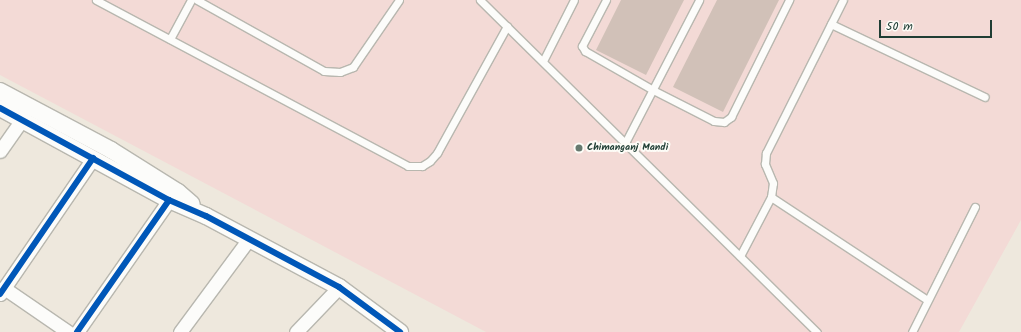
<!DOCTYPE html>
<html>
<head>
<meta charset="utf-8">
<style>
  body { margin:0 }
  #map { position:relative; width:1021px; height:332px; overflow:hidden; background:#eee8dd; font-family:Kalam,sans-serif }
  div>[style] { position:absolute }
  [style*='--x'] { left:calc(var(--x)*1px); top:calc(var(--y)*1px); width:calc(var(--w)*1px); rotate:calc(var(--a)*1deg) }
  .built>* { inset:0; background:#f3dad6 }
  .building>* { inset:0; background:#d1c1b8 }
  .roads { filter:drop-shadow(1px 0 #b8b7af) drop-shadow(-1px 0 #b8b7af) drop-shadow(0 1px #b8b7af) drop-shadow(0 -1px #b8b7af) }
  .service>* { height:7px; margin:-3.5px; padding:0 3.5px; transform-origin:3.5px; border-radius:3.5px; background:#fcfcfa }
  .minor>* { height:13px; margin:-6.5px; padding:0 6.5px; transform-origin:6.5px; border-radius:6.5px; background:#fcfcfa }
  .tertiary>* { height:16px; margin:-8px; padding:0 8px; transform-origin:8px; border-radius:8px; background:#fcfcfa }
  .cycleway>* { height:6px; margin:-3px; padding:0 3px; transform-origin:3px; border-radius:3px; background:#0057b8 }
  .dots>* { width:11px; height:11px; translate:-50% -50%; box-sizing:border-box; border:2px solid #fdfcf7; border-radius:50% }
  span { translate:-50% -50%; white-space:nowrap; text-align:center; line-height:1.15; -webkit-text-stroke:4px #fdfcf7; paint-order:stroke }
  .poi-label { font-size:10px; color:#1f3d34; font-weight:700 }
  .left { translate:0 -50%; text-align:left }
  .scale { position:absolute; left:879px; top:20px; width:113px; height:18px; box-sizing:border-box; border:2px solid #1f3d34; border-top:0; padding-left:5px; font-size:12px; line-height:14px; white-space:nowrap; color:#1f3d34; -webkit-text-stroke:3px #fdfcf7; paint-order:stroke }
</style>
</head>
<body>
<div id="map">
  <div class="built">
    <div style="clip-path:polygon(0 0,1021px 0,1021px 220px,959px 332px,486px 332px,0 75px)"></div>
  </div>
  <div class="building">
    <div style="clip-path:polygon(621px 0,684px 0,646px 75px,596px 50px)"></div>
    <div style="clip-path:polygon(717px 0,779px 0,723px 112px,673px 87px)"></div>
  </div>
  <div class="roads">
    <div class="service">
      <div style="--x:96;--y:0;--w:353;--a:28"></div>
      <div style="--x:408;--y:166;--w:14;--a:0"></div>
      <div style="--x:422;--y:166;--w:9;--a:-32"></div>
      <div style="--x:430;--y:161;--w:11;--a:-49"></div>
      <div style="--x:437;--y:153;--w:145;--a:-61.1"></div>
      <div style="--x:197;--y:0;--w:145;--a:29.2"></div>
      <div style="--x:324;--y:71;--w:16;--a:4"></div>
      <div style="--x:340;--y:72;--w:14;--a:-21"></div>
      <div style="--x:353;--y:67;--w:81;--a:-55.5"></div>
      <div style="--x:480;--y:0;--w:473;--a:44.6"></div>
      <div style="--x:606;--y:0;--w:52;--a:117.6"></div>
      <div style="--x:582;--y:46;--w:6;--a:59"></div>
      <div style="--x:585;--y:51;--w:78;--a:29.8"></div>
      <div style="--x:653;--y:90;--w:68;--a:26.9"></div>
      <div style="--x:714;--y:121;--w:10;--a:6"></div>
      <div style="--x:724;--y:122;--w:9;--a:-36"></div>
      <div style="--x:731;--y:117;--w:131;--a:-63.6"></div>
      <div style="--x:831;--y:24;--w:170;--a:25.4"></div>
      <div style="--x:170;--y:39;--w:44;--a:-61.7"></div>
      <div style="--x:543;--y:61;--w:68;--a:-63.1"></div>
      <div style="--x:625;--y:143;--w:161;--a:-62.6"></div>
      <div style="--x:771;--y:197;--w:187;--a:33.4"></div>
      <div style="--x:740;--y:256;--w:67;--a:-62.3"></div>
      <div style="--x:771;--y:197;--w:14;--a:-82"></div>
      <div style="--x:773;--y:183;--w:21;--a:-113"></div>
      <div style="--x:765;--y:164;--w:11;--a:-85"></div>
      <div style="--x:766;--y:153;--w:171;--a:-63.3"></div>
      <div style="--x:912;--y:332;--w:140;--a:-63.3"></div>
    </div>
    <div class="minor">
      <div style="--x:0;--y:151;--w:39;--a:-55"></div>
      <div style="--x:4;--y:288;--w:78;--a:34.5"></div>
      <div style="--x:0;--y:294;--w:165;--a:-55.6"></div>
      <div style="--x:77;--y:332;--w:161;--a:-55.1"></div>
      <div style="--x:180;--y:332;--w:114;--a:-53.5"></div>
      <div style="--x:296;--y:332;--w:62;--a:-46.3"></div>
    </div>
    <div class="tertiary">
      <div style="--x:0;--y:91;--w:126;--a:28"></div>
      <div style="--x:111;--y:150;--w:79;--a:32.1"></div>
      <div style="--x:178;--y:192;--w:18;--a:41"></div>
      <div style="--x:0;--y:108;--w:192;--a:28.6"></div>
      <div style="--x:169;--y:200;--w:40;--a:23.4"></div>
      <div style="--x:206;--y:216;--w:151;--a:28.1"></div>
      <div style="--x:339;--y:287;--w:76;--a:36.4"></div>
    </div>
  </div>
  <div class="cycleway">
    <div style="--x:0;--y:108;--w:192;--a:28.6"></div>
    <div style="--x:169;--y:200;--w:40;--a:23.4"></div>
    <div style="--x:206;--y:216;--w:151;--a:28.1"></div>
    <div style="--x:339;--y:287;--w:76;--a:36.4"></div>
    <div style="--x:0;--y:294;--w:165;--a:-55.6"></div>
    <div style="--x:77;--y:332;--w:161;--a:-55.1"></div>
  </div>
  <div class="dots">
    <div style="left:579px;top:148px;background:#67796f"></div>
  </div>
  <div class="poi-label">
    <span class="left" style="left:587px;top:148px">Chimanganj Mandi</span>
  </div>
  <div class="scale">50 m</div>
</div>
</body>
</html>
